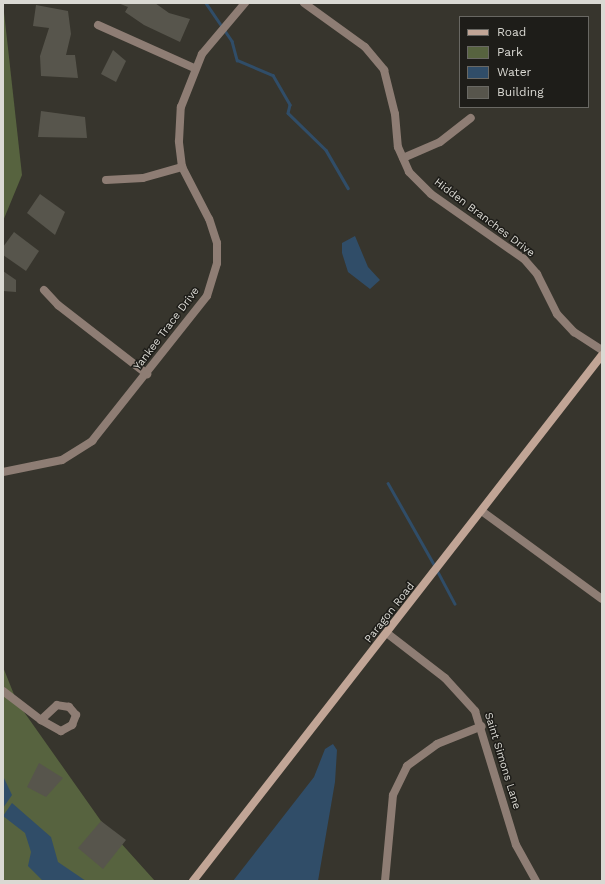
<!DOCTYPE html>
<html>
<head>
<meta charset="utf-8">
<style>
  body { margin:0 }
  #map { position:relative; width:605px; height:884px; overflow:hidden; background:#37352d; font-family:"Work Sans",sans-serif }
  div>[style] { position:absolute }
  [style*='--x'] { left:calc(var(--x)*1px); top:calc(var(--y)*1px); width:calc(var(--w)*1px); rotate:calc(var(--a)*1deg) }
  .green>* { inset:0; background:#57633f }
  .water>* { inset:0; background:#304d68 }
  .stream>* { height:2.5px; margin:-1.25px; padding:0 1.25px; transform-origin:1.25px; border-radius:1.25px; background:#304d68 }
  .building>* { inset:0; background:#57554c }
  .street>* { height:8px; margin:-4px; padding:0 4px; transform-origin:4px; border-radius:4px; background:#8e7d74 }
  .secondary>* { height:8px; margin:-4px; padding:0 4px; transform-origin:4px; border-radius:4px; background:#c1a596 }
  span { translate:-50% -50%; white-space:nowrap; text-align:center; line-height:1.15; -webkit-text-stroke:3px #1e1d19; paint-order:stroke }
  .street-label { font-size:11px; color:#dad9d3 }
  .frame { position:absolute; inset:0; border:4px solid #dad9d3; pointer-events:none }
  .legend { position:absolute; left:459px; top:16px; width:130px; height:92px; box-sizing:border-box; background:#1e1d19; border:1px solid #696863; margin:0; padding:5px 7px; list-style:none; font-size:12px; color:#dad9d3 }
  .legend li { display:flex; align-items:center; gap:8px; height:20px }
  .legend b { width:20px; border:1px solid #696863 }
</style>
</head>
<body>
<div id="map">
  <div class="green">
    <div style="clip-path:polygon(3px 3px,22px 175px,3px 221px)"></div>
    <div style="clip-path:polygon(3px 667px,17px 702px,101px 821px,155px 881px,3px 881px)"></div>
  </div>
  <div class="water">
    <div style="clip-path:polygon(355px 236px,368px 267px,380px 280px,370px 289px,348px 272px,342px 253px,342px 243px)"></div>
    <div style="clip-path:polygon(333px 744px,337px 750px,335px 782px,318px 881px,233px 881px,314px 777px,325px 749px)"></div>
    <div style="clip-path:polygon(3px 776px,12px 795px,3px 808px)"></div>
    <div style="clip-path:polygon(12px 803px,51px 837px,58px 862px,86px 881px,43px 881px,28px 866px,31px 852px,25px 833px,3px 816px)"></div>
  </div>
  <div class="stream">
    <div style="--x:206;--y:3;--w:46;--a:55.6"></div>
    <div style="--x:232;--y:41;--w:20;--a:75"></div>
    <div style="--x:237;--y:60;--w:39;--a:23"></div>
    <div style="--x:273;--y:75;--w:34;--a:60"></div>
    <div style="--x:290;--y:105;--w:8;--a:104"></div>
    <div style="--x:288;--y:113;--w:53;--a:44.2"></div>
    <div style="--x:326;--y:150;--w:44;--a:59.9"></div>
    <div style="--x:388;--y:483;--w:95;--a:60.5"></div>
    <div style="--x:437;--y:570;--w:38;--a:62"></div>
  </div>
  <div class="building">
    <div style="clip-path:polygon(118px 3px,155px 3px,169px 13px,190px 19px,180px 42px,144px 25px,125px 12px,128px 7px)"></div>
    <div style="clip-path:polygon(36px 5px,68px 11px,71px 34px,66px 55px,75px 55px,78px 78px,41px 76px,40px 56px,49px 28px,33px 26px)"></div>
    <div style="clip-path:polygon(113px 50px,126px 61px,116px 82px,101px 74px)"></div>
    <div style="clip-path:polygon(41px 111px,85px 117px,87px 138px,38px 137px)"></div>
    <div style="clip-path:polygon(40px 194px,65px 212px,55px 235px,27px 213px)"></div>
    <div style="clip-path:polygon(14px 232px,39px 251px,26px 271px,3px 255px,3px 247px)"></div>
    <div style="clip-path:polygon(3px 271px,16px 280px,16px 292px,3px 291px)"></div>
    <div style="clip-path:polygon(39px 763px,63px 778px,46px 797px,27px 787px)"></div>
    <div style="clip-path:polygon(101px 821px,126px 840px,103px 869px,78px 848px)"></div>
  </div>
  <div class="street">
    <div style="--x:304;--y:3;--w:75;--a:35.8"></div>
    <div style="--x:365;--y:47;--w:30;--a:50"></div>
    <div style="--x:384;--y:70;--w:45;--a:76"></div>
    <div style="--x:395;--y:114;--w:33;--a:85"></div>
    <div style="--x:398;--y:147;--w:27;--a:66"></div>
    <div style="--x:409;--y:172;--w:31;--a:45"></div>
    <div style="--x:431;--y:194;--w:113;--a:35"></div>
    <div style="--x:524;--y:259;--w:20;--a:49"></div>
    <div style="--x:537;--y:274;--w:45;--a:63.4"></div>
    <div style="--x:557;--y:314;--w:25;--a:47"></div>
    <div style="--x:574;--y:332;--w:33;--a:33"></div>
    <div style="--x:98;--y:25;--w:105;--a:24.1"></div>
    <div style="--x:403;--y:158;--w:40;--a:-23.4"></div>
    <div style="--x:440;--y:142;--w:39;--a:-38"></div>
    <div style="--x:106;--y:180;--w:37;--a:-3"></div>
    <div style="--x:143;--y:178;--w:41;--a:-15.8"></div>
    <div style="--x:44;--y:290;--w:21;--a:47"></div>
    <div style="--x:58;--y:305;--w:113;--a:37.8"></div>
    <div style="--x:3;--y:472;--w:60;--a:-11.5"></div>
    <div style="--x:62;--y:460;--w:36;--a:-32"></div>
    <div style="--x:92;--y:441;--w:185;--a:-51.6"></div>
    <div style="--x:207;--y:296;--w:34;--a:-73"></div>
    <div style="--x:217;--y:263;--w:20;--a:-90"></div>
    <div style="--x:217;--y:243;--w:25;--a:-108"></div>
    <div style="--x:209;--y:219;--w:59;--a:-117.4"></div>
    <div style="--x:182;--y:167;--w:26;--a:-97"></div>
    <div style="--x:179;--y:141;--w:34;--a:-87"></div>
    <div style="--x:181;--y:107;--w:57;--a:-68.4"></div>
    <div style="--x:202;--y:54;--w:67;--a:-49.9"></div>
    <div style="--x:483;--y:512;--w:147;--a:36.2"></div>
    <div style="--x:388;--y:634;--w:72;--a:37.7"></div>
    <div style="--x:445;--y:678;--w:45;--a:47.7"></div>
    <div style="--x:475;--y:711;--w:140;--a:73"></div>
    <div style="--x:516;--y:845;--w:41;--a:60.9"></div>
    <div style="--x:3;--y:691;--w:48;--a:37.3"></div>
    <div style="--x:41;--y:720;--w:23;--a:29"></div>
    <div style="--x:61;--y:731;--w:13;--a:-29"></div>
    <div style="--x:72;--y:725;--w:11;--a:-68"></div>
    <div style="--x:76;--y:715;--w:11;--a:-131"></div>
    <div style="--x:69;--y:707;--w:12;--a:-171"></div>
    <div style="--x:57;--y:705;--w:22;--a:137"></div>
    <div style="--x:385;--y:881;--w:86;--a:-84.7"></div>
    <div style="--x:393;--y:795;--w:32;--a:-64"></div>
    <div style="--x:407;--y:766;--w:37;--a:-36"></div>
    <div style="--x:437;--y:744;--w:48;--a:-21.8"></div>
  </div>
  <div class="secondary">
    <div style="--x:193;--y:881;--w:666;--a:-52.13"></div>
  </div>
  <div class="street-label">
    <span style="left:484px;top:218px;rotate:37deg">Hidden Branches Drive</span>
    <span style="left:167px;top:329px;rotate:-53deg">Yankee Trace Drive</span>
    <span style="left:390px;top:613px;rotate:-52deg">Paragon Road</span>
    <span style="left:502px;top:761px;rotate:73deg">Saint Simons Lane</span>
  </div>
  <div class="frame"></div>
  <ul class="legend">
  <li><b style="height:5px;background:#c1a596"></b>Road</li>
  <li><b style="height:11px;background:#57633f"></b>Park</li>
  <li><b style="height:11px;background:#304d68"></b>Water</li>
  <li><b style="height:11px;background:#57554c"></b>Building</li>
  </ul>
</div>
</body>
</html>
